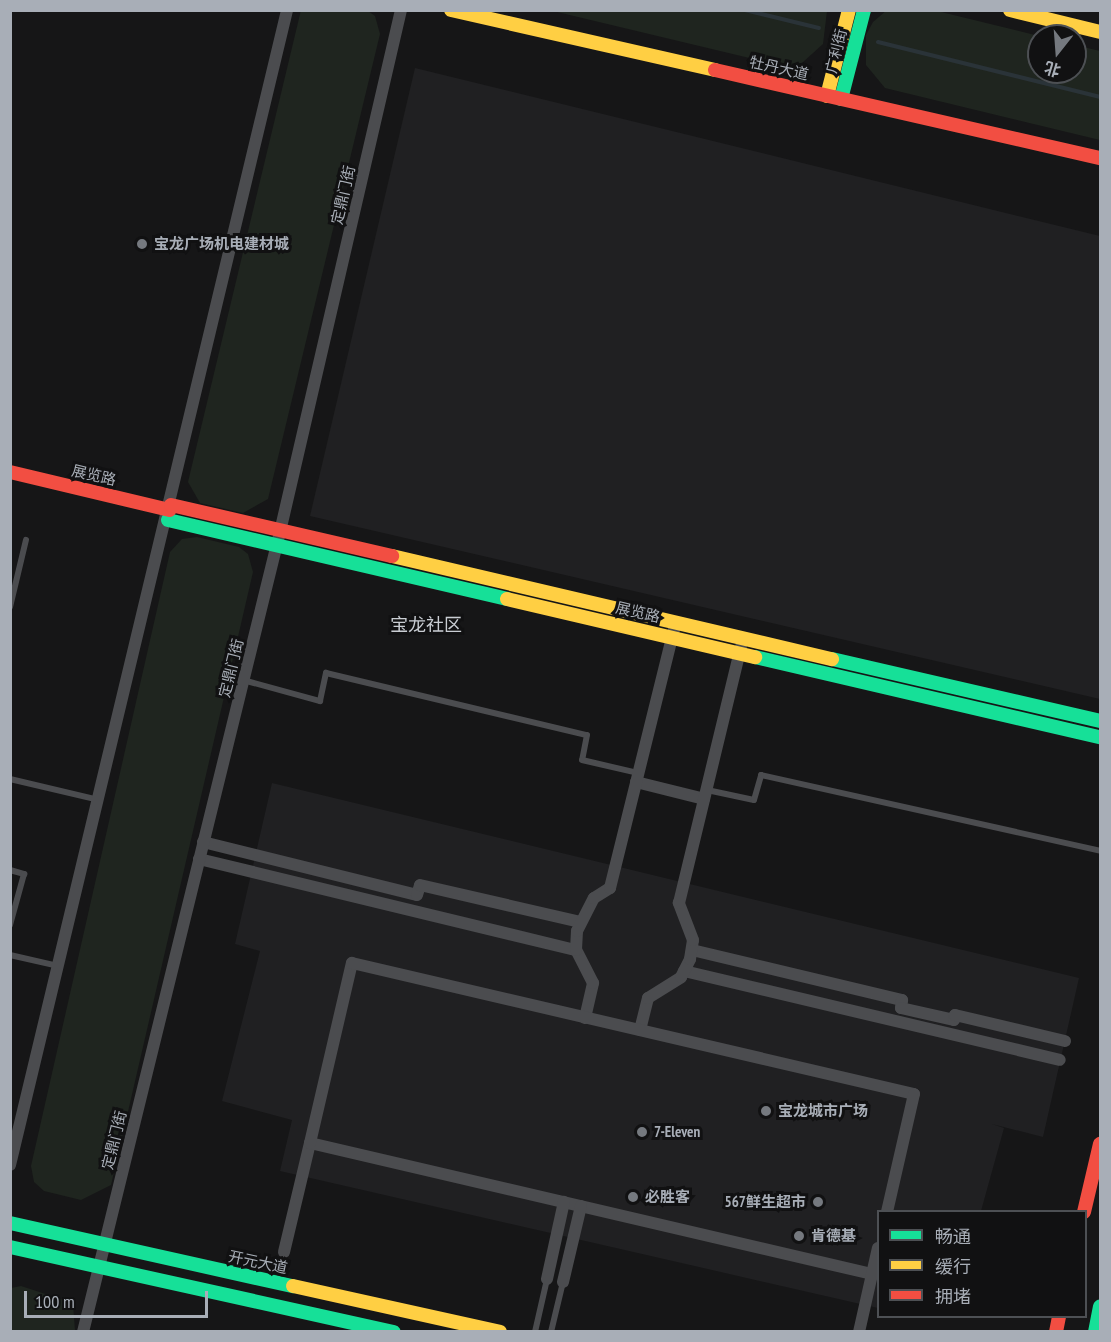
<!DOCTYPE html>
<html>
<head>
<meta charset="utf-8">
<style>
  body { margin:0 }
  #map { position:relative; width:1111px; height:1342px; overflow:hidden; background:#161617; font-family:"PT Sans Narrow","Noto Sans SC",sans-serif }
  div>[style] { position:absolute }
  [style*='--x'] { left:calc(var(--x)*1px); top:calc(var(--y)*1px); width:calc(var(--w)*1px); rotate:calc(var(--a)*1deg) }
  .built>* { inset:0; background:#202022 }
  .green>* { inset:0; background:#1f251f }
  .stream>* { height:4px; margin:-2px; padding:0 2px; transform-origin:2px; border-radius:2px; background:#2a3338 }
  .lane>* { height:6px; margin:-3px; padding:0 3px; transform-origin:3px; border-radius:3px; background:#4b4c4f }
  .street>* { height:12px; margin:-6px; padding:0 6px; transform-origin:6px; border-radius:6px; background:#4b4c4f }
  .fast>* { height:14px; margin:-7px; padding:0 7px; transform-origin:7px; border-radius:7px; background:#16e098 }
  .slow>* { height:14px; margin:-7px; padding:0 7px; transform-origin:7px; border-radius:7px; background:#ffcf43 }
  .jam>* { height:14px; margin:-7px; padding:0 7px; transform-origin:7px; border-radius:7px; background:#f24e42 }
  .dots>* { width:16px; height:16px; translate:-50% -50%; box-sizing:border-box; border:3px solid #111112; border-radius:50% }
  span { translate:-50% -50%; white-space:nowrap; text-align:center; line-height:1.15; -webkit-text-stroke:6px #111112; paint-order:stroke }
  .street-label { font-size:15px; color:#a8aeb7 }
  .poi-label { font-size:15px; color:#a8aeb7; font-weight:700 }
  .left { translate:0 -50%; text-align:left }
  .right { translate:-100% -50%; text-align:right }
  .quarter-label { font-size:18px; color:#c9cdd3 }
  .frame { position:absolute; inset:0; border:12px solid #a8aeb7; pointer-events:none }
  .legend { position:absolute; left:877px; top:1210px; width:210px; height:108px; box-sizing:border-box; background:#111112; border:2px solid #4d5054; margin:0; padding:8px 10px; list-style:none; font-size:18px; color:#a8aeb7 }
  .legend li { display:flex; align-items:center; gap:12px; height:30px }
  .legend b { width:30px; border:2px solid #4d5054 }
  .north { position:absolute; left:1027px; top:24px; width:60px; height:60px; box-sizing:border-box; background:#111112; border:2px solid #4d5054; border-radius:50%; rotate:197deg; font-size:16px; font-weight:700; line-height:24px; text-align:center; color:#a8aeb7 }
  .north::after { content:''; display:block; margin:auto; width:21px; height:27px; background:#75797f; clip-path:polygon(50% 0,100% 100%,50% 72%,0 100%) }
  .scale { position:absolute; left:24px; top:1291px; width:184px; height:27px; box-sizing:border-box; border:3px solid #a8aeb7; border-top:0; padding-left:8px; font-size:18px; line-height:21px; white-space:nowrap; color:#a8aeb7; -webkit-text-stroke:4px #111112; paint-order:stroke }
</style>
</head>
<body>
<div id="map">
  <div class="built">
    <div style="clip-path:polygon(415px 68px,1100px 236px,1100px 699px,310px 516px)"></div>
    <div style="clip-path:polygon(272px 783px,1079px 978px,1043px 1137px,992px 1124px,1004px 1128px,981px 1211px,878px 1212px,878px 1308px,280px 1171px,292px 1120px,222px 1101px,260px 951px,235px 944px)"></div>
  </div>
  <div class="green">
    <div style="clip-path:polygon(301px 10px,368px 11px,375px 16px,380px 34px,268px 499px,243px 513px,200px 503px,188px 482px)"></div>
    <div style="clip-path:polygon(933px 10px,1039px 36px,1039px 72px,1075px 72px,1075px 45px,1100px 51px,1100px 140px,885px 88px,866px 65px,866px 35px,873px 22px,887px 10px)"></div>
    <div style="clip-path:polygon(827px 11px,823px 44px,802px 63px,787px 67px,553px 11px)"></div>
    <div style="clip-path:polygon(197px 537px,239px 547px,248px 554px,253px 572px,111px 1185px,81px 1200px,44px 1191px,34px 1182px,31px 1166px,170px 552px,182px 539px)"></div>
    <div style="clip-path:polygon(21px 1286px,73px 1303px,75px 1331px,11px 1331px,11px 1288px)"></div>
  </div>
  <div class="stream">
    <div style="--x:745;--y:10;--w:76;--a:13.7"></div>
    <div style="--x:878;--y:42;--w:229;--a:13.9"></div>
  </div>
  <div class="lane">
    <div style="--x:10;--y:607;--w:69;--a:-76.6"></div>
    <div style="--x:243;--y:680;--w:80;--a:15.3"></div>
    <div style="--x:320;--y:701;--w:29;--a:-78"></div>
    <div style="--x:326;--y:673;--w:268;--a:13.4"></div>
    <div style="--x:587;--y:735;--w:25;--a:101"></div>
    <div style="--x:582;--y:760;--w:57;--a:13.1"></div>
    <div style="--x:10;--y:779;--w:91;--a:13.3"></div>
    <div style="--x:707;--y:790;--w:48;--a:12"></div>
    <div style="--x:754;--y:800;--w:26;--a:-74"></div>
    <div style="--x:761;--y:775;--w:347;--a:12.6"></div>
    <div style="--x:10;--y:870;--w:15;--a:16"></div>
    <div style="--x:24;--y:874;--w:53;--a:105.4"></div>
    <div style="--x:10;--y:955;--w:49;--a:12.9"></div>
    <div style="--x:535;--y:1332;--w:54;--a:-77.2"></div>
    <div style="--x:551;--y:1332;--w:51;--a:-76.5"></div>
  </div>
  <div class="street">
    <div style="--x:636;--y:782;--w:70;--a:14"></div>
    <div style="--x:203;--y:842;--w:220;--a:13.9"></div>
    <div style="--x:417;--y:895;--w:10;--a:-73"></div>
    <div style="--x:420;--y:885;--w:164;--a:13"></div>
    <div style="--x:199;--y:859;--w:388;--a:13.6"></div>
    <div style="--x:692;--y:950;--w:216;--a:13.4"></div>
    <div style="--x:902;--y:1000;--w:8;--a:97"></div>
    <div style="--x:901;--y:1008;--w:54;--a:12.8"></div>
    <div style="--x:954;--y:1020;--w:5;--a:-79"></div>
    <div style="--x:955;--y:1015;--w:113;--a:13.3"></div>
    <div style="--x:684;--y:971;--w:386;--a:13.3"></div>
    <div style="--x:585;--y:1018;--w:36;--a:-77"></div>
    <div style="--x:593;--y:983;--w:37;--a:-117"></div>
    <div style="--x:576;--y:950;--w:19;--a:-87"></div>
    <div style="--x:577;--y:931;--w:37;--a:-63"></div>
    <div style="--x:594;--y:898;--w:19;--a:-32"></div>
    <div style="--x:610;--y:888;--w:267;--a:-76.1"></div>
    <div style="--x:640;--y:1030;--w:33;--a:-76"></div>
    <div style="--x:648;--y:998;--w:39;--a:-32"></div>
    <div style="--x:681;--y:977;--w:20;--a:-63"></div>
    <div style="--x:690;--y:959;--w:19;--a:-81"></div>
    <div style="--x:693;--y:940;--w:40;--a:-111"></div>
    <div style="--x:679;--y:903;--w:263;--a:-76.4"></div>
    <div style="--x:10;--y:1165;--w:1188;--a:-76.51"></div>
    <div style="--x:284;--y:1252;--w:112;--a:-76.6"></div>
    <div style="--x:872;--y:1274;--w:577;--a:-166.88"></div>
    <div style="--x:310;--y:1143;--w:185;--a:-76.9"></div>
    <div style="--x:352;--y:963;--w:577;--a:13.12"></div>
    <div style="--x:914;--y:1094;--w:121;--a:102.9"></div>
    <div style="--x:547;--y:1279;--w:79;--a:-77.6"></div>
    <div style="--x:563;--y:1282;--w:78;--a:-76.7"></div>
    <div style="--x:83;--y:1332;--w:820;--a:-76.17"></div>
    <div style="--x:279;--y:536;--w:540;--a:-76.94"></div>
    <div style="--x:859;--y:1332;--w:86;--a:-77.3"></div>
  </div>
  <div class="fast">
    <div style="--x:841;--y:99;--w:92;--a:-75.5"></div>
    <div style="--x:168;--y:520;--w:348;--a:13.1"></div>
    <div style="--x:755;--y:657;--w:354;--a:13.1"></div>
    <div style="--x:832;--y:659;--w:275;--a:13"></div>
    <div style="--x:10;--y:1223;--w:290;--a:12.6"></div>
    <div style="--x:10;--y:1247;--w:393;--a:12.5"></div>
    <div style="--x:1095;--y:1332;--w:26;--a:-79"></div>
  </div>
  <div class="slow">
    <div style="--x:451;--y:10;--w:271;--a:12.8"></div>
    <div style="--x:1010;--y:10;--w:93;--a:13.7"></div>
    <div style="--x:827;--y:96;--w:89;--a:-75.7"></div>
    <div style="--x:392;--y:556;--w:452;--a:13.2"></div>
    <div style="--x:507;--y:599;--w:255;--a:13.2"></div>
    <div style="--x:293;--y:1286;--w:212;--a:12.5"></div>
  </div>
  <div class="jam">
    <div style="--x:715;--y:70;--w:395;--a:12.9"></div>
    <div style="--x:10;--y:472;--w:164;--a:13.4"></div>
    <div style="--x:171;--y:505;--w:227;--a:13"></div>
    <div style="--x:1084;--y:1212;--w:70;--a:-76.8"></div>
    <div style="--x:1056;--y:1332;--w:16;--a:-79"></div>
  </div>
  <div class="dots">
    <div style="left:142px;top:244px;background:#75797f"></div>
    <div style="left:766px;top:1111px;background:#75797f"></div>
    <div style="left:642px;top:1132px;background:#75797f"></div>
    <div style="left:633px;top:1197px;background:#75797f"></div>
    <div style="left:818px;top:1202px;background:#75797f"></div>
    <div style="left:799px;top:1236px;background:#75797f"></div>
  </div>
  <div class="street-label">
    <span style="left:836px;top:51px;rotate:-76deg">广利街</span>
    <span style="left:779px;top:68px;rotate:13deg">牡丹大道</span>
    <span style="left:343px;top:195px;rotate:-77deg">定鼎门街</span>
    <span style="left:94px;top:475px;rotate:13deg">展览路</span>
    <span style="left:638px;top:612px;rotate:13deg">展览路</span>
    <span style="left:231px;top:668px;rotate:-76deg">定鼎门街</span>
    <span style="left:114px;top:1140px;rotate:-76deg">定鼎门街</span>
    <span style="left:258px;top:1262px;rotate:12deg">开元大道</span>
  </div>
  <div class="poi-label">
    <span class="left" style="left:154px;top:244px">宝龙广场机电建材城</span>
    <span class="left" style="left:778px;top:1111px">宝龙城市广场</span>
    <span class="left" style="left:654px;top:1132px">7-Eleven</span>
    <span class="left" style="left:645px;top:1197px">必胜客</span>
    <span class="right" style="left:806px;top:1202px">567鲜生超市</span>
    <span class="left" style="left:811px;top:1236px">肯德基</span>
  </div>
  <div class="quarter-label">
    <span style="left:426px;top:625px">宝龙社区</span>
  </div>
  <div class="frame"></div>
  <ul class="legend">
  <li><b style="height:8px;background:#16e098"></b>畅通</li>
  <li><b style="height:8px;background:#ffcf43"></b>缓行</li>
  <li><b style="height:8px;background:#f24e42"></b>拥堵</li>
  </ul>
  <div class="north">北</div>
  <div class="scale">100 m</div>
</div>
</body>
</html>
